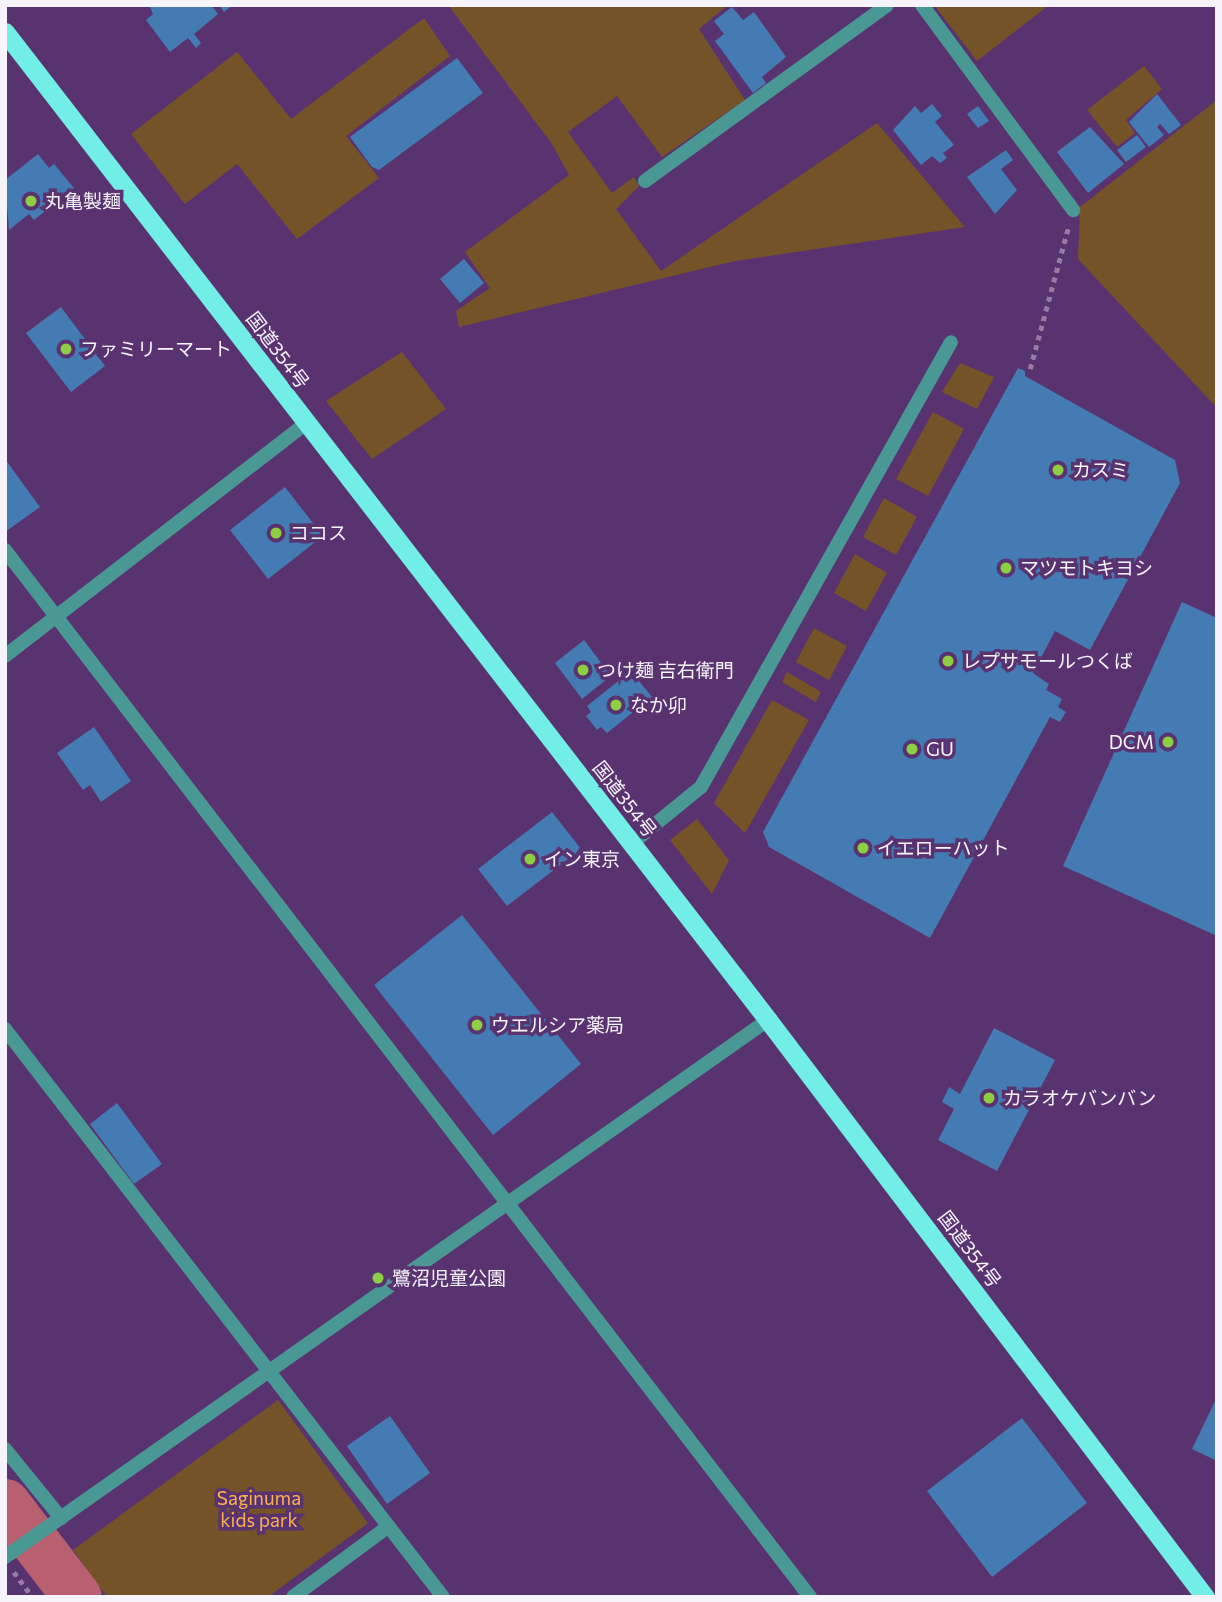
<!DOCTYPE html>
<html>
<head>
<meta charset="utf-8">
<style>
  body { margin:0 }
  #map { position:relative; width:1222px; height:1602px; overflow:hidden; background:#593370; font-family:Commissioner,"Noto Sans JP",sans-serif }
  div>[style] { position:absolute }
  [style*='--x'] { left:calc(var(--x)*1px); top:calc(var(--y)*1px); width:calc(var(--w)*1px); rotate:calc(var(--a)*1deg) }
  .green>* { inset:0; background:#755329 }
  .river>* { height:49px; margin:-24.5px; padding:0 24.5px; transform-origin:24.5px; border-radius:24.5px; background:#b8606f }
  .building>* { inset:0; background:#447bb3 }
  .path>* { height:4.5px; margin-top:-2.25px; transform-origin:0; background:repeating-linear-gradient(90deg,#957ca4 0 5px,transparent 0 10px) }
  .service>* { height:14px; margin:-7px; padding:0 7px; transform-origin:7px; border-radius:7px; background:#499894 }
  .minor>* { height:14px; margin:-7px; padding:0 7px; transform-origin:7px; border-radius:7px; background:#499894 }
  .tertiary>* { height:14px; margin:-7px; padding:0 7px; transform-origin:7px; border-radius:7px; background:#499894 }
  .trunk>* { height:19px; margin:-9.5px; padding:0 9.5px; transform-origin:9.5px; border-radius:9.5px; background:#72eee7 }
  .dots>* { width:19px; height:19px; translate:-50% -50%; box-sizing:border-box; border:4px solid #593370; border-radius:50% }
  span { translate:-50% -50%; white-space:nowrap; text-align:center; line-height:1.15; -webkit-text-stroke:7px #593370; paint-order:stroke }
  .poi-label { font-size:19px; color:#f7f3fa }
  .left { translate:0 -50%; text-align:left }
  .right { translate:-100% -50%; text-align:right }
  .street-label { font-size:19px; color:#f7f3fa }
  .park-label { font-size:19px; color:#fdb24f }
  .frame { position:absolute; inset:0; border:7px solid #f7f3fa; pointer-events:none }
</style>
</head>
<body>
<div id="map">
  <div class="green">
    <div style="clip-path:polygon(448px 5px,728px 5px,699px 29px,745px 100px,662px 157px,617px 96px,568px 132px,612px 193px,634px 177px,639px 186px,616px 209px,661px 271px,877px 123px,965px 227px,735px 261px,459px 327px,456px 311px,490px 288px,465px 252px,569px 175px,552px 144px)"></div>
    <div style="clip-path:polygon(934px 5px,1049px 5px,977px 61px)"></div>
    <div style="clip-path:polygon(424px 18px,450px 56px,346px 136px,379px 178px,297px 239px,237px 164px,185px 204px,131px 134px,237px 52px,291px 119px)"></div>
    <div style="clip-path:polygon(1144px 66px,1162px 89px,1126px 120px,1135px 133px,1117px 147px,1087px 110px)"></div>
    <div style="clip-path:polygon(1217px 100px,1217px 408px,1078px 259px,1080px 207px)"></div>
    <div style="clip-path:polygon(402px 352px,446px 409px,372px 459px,326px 401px)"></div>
    <div style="clip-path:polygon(960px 363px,994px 377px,977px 409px,942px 392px)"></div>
    <div style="clip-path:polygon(933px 412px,964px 429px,928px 496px,896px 479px)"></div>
    <div style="clip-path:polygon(884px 498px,917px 517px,896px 555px,863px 537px)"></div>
    <div style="clip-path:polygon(855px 554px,887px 573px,866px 611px,834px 593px)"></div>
    <div style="clip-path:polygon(814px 628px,847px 646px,829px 680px,796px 662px)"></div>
    <div style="clip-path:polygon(787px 672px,821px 692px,816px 702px,782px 682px)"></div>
    <div style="clip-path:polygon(772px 700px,809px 720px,745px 833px,714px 803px)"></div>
    <div style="clip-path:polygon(697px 819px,729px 860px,712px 894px,670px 840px)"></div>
    <div style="clip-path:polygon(278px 1400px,368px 1523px,268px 1597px,107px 1597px,73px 1550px)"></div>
  </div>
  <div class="river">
    <div style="--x:5;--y:1503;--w:118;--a:52.5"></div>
  </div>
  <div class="building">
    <div style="clip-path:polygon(211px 5px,218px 14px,194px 34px,201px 43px,196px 48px,188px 38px,170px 52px,146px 20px,153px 14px,149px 5px)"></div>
    <div style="clip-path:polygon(219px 5px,233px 5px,224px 12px)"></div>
    <div style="clip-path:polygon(732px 7px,743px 20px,754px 12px,786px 57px,762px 77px,766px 83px,753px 93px,715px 41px,724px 34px,714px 21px)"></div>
    <div style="clip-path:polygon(457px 58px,483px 93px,379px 170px,372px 167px,350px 137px)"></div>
    <div style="clip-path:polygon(1157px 94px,1181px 125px,1169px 134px,1160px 124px,1157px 127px,1164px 135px,1149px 147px,1129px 122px)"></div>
    <div style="clip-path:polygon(932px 104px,942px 116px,935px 122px,954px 145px,943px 153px,947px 158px,940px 163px,932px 156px,921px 165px,893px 130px,915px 106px,921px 113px)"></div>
    <div style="clip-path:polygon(978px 106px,989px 121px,978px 128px,967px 114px)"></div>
    <div style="clip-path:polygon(1090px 127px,1124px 164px,1088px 193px,1057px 152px)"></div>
    <div style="clip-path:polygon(1137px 135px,1146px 147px,1126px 162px,1117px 150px)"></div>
    <div style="clip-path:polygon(1006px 150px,1013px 160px,1001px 169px,1017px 190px,995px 214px,967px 177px)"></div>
    <div style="clip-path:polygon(38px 154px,49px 168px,54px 164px,74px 188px,34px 220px,29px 214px,9px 230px,5px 180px)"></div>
    <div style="clip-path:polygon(464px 259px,484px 283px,460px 303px,440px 279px)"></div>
    <div style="clip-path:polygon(61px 307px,105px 366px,71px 392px,26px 333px)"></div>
    <div style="clip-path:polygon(1018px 368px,1025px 371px,1025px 376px,1175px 460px,1180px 483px,1090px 650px,1055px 631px,1033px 673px,1049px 684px,1046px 690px,1062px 699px,1058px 707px,1066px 712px,1060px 722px,1050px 717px,930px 938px,769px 847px,763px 832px)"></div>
    <div style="clip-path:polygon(5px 459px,40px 507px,5px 532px)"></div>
    <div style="clip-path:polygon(285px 487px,323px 536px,268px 579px,230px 530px)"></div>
    <div style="clip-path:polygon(1182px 602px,1217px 618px,1217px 936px,1063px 866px)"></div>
    <div style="clip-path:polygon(584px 640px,611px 676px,582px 699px,555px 663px)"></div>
    <div style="clip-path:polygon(631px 671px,652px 697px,607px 733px,601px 727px,597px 730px,586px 716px,591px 712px,587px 706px)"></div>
    <div style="clip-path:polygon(94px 727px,131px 781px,101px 802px,90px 785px,83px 790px,57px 753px)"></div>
    <div style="clip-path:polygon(552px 812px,581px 849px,507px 906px,478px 869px)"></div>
    <div style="clip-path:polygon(462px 915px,581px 1064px,493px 1135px,374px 985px)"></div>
    <div style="clip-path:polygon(994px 1028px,1055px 1060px,997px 1171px,938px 1140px,954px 1109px,942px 1102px,949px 1087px,960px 1094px)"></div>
    <div style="clip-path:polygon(117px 1103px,162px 1164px,134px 1184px,90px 1124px)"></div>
    <div style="clip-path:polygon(1217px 1397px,1217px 1461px,1192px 1449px)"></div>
    <div style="clip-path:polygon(390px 1416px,430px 1473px,387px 1504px,347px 1446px)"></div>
    <div style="clip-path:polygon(1022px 1418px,1087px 1503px,992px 1577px,927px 1491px)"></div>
  </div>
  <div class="path">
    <div style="--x:1030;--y:369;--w:146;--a:-74.9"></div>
    <div style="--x:14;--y:1572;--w:31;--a:53"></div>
  </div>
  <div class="service">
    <div style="--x:645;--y:181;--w:299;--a:-36"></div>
    <div style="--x:631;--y:844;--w:90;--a:-39.2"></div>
    <div style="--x:701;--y:787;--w:510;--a:-60.67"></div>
  </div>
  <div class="minor">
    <div style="--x:922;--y:5;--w:255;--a:53.6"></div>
    <div style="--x:5;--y:550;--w:1321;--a:52.44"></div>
    <div style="--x:5;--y:1029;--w:717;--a:52.36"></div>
    <div style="--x:5;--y:1449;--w:89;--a:50.9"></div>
    <div style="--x:5;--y:1557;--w:933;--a:-35.14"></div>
    <div style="--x:293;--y:1597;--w:119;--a:-36.5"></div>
  </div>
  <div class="tertiary">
    <div style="--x:5;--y:656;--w:381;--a:-37.7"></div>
  </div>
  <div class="trunk">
    <div style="--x:5;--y:32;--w:1248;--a:52.32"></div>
    <div style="--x:768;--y:1020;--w:724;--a:52.86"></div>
  </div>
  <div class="dots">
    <div style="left:31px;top:201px;background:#8ece43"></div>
    <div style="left:66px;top:349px;background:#8ece43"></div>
    <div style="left:1058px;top:470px;background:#8ece43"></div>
    <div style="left:276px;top:533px;background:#8ece43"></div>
    <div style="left:1006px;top:568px;background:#8ece43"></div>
    <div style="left:948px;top:661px;background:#8ece43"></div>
    <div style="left:583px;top:670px;background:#8ece43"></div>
    <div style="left:616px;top:705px;background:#8ece43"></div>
    <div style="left:1168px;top:742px;background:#8ece43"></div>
    <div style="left:912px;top:749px;background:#8ece43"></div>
    <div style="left:863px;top:848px;background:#8ece43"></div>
    <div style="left:530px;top:859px;background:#8ece43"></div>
    <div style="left:477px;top:1025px;background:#8ece43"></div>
    <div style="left:989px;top:1098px;background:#8ece43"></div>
    <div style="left:378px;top:1278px;background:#8ece43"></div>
  </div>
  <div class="poi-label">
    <span class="left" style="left:45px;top:201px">丸亀製麺</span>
    <span class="left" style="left:80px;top:349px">ファミリーマート</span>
    <span class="left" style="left:1072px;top:470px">カスミ</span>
    <span class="left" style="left:290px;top:533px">ココス</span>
    <span class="left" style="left:1020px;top:568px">マツモトキヨシ</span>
    <span class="left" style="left:962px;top:661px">レプサモールつくば</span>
    <span class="left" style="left:597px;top:670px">つけ麺 吉右衛門</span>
    <span class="left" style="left:630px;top:705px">なか卯</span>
    <span class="right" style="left:1154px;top:742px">DCM</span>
    <span class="left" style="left:926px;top:749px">GU</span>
    <span class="left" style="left:877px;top:848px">イエローハット</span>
    <span class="left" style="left:544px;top:859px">イン東京</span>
    <span class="left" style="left:491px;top:1025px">ウエルシア薬局</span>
    <span class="left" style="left:1003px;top:1098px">カラオケバンバン</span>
    <span class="left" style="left:392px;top:1278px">鷺沼児童公園</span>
  </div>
  <div class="street-label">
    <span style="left:278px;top:350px;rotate:53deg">国道354号</span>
    <span style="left:625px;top:799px;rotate:52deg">国道354号</span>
    <span style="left:970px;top:1249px;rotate:53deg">国道354号</span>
  </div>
  <div class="park-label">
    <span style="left:259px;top:1509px">Saginuma<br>kids park</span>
  </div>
  <div class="frame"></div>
</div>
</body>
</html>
